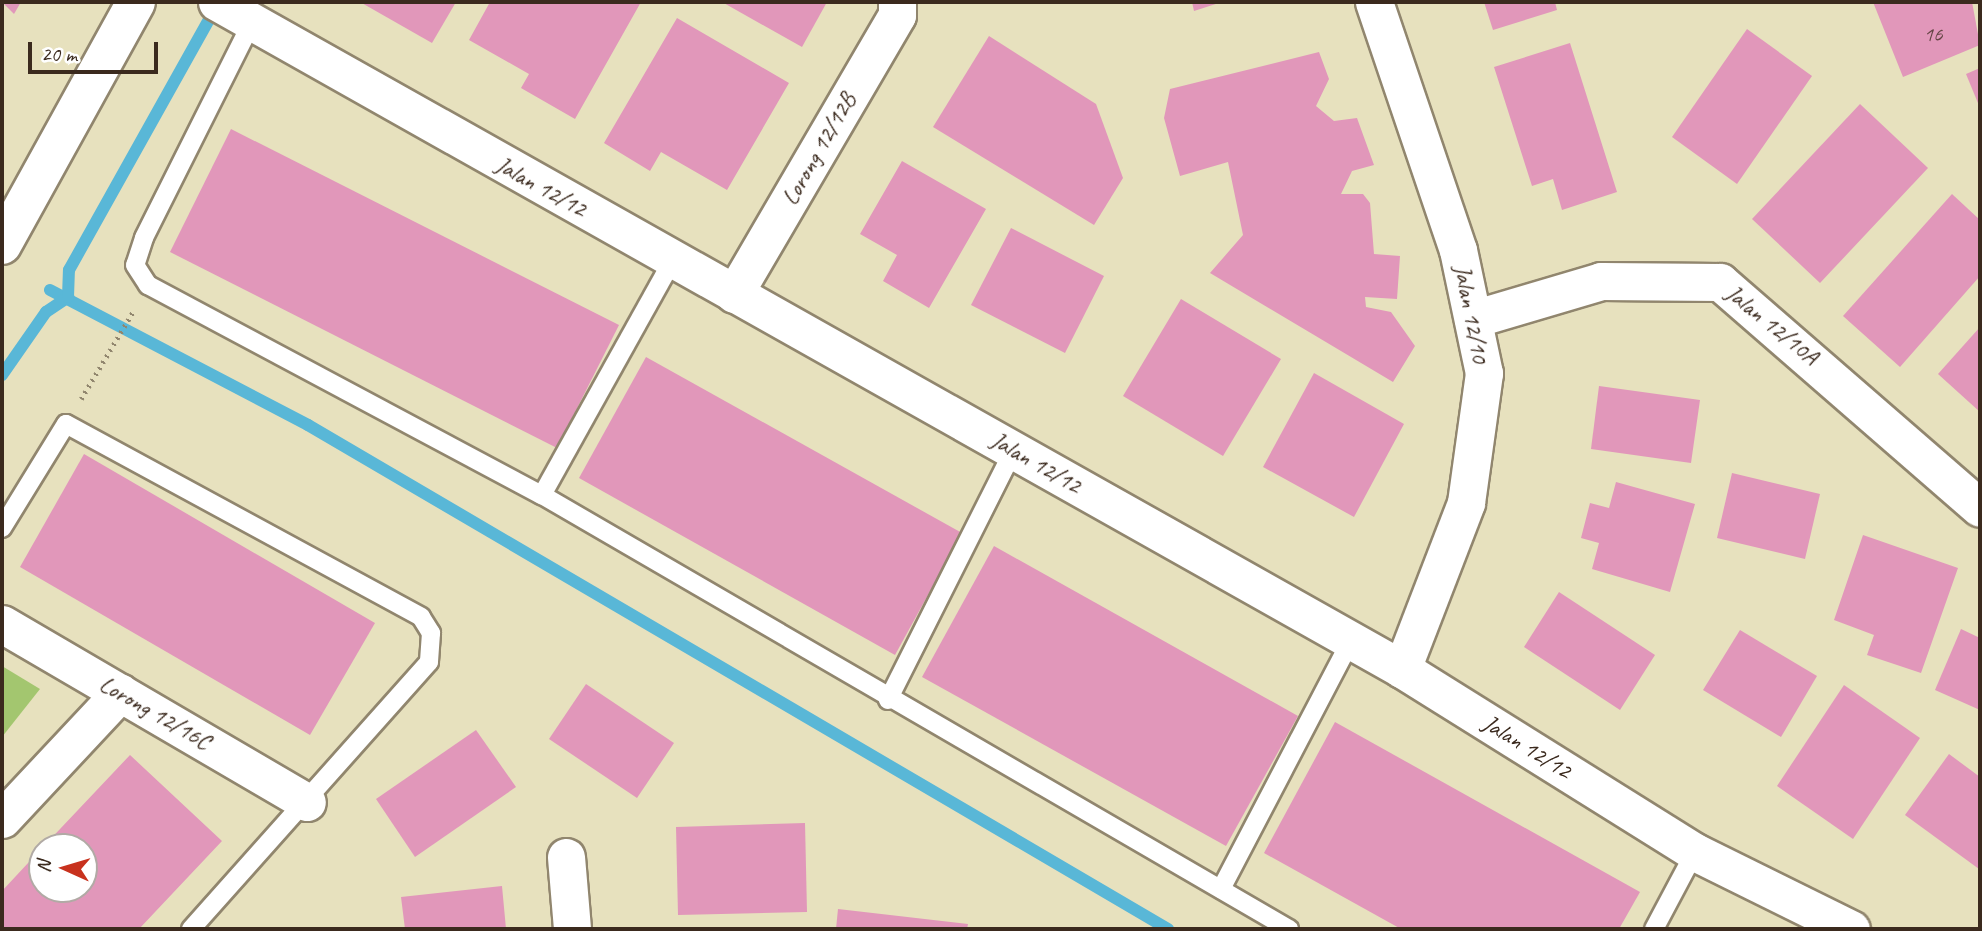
<!DOCTYPE html>
<html>
<head>
<meta charset="utf-8">
<style>
  body { margin:0 }
  #map { position:relative; width:1982px; height:931px; overflow:hidden; background:#e7e1be; font-family:Caveat,sans-serif }
  div>[style] { position:absolute }
  [style*='--x'] { left:calc(var(--x)*1px); top:calc(var(--y)*1px); width:calc(var(--w)*1px); rotate:calc(var(--a)*1deg) }
  .green>* { inset:0; background:#a3c66f }
  .stream>* { height:12px; margin:-6px; padding:0 6px; transform-origin:6px; border-radius:6px; background:#59b7d7 }
  .building>* { inset:0; background:#e197ba }
  .path>* { height:4.5px; margin-top:-2.25px; transform-origin:0; background:repeating-linear-gradient(90deg,#91866e 0 2px,transparent 0 7px) }
  .roads { filter:drop-shadow(2px 0 #91866e) drop-shadow(-2px 0 #91866e) drop-shadow(0 2px #91866e) drop-shadow(0 -2px #91866e) }
  .service>* { height:18px; margin:-9px; padding:0 9px; transform-origin:9px; border-radius:9px; background:#fff }
  .minor>* { height:37px; margin:-18.5px; padding:0 18.5px; transform-origin:18.5px; border-radius:18.5px; background:#fff }
  .tertiary>* { height:38px; margin:-19px; padding:0 19px; transform-origin:19px; border-radius:19px; background:#fff }
  span { translate:-50% -50%; white-space:nowrap; text-align:center; line-height:1.15; -webkit-text-stroke:5px #fff; paint-order:stroke }
  .number-label { font-size:21px; color:#644545 }
  .number-label span { -webkit-text-stroke-width:0 }
  .street-label { font-size:24px; color:#3b2a1e }
  .frame { position:absolute; inset:0; border:4px solid #3b2a1e; pointer-events:none }
  .north { position:absolute; left:28px; top:833px; width:70px; height:70px; box-sizing:border-box; background:#fff; border:2px solid #b1aaa5; border-radius:50%; rotate:274deg; font-size:19px; font-weight:700; line-height:28px; text-align:center; color:#3b2a1e }
  .north::after { content:''; display:block; margin:auto; width:24px; height:32px; background:#c8321e; clip-path:polygon(50% 0,100% 100%,50% 72%,0 100%) }
  .scale { position:absolute; left:28px; top:42px; width:130px; height:32px; box-sizing:border-box; border:4px solid #3b2a1e; border-top:0; padding-left:9px; font-size:21px; line-height:24px; white-space:nowrap; color:#3b2a1e; -webkit-text-stroke:5px #fff; paint-order:stroke }
</style>
</head>
<body>
<div id="map">
  <div class="green">
    <div style="clip-path:polygon(2px 666px,40px 689px,2px 737px)"></div>
  </div>
  <div class="stream">
    <div style="--x:50;--y:290;--w:291;--a:27.6"></div>
    <div style="--x:308;--y:425;--w:997;--a:30.37"></div>
    <div style="--x:2;--y:375;--w:77;--a:-55.1"></div>
    <div style="--x:46;--y:312;--w:27;--a:-34"></div>
    <div style="--x:68;--y:297;--w:27;--a:-88"></div>
    <div style="--x:69;--y:270;--w:287;--a:-60.8"></div>
  </div>
  <div class="building">
    <div style="clip-path:polygon(2px 2px,21px 2px,14px 14px)"></div>
    <div style="clip-path:polygon(360px 2px,456px 2px,432px 43px)"></div>
    <div style="clip-path:polygon(490px 2px,641px 2px,575px 119px,521px 88px,529px 74px,469px 40px)"></div>
    <div style="clip-path:polygon(722px 2px,827px 2px,802px 47px)"></div>
    <div style="clip-path:polygon(1192px 2px,1222px 2px,1194px 11px)"></div>
    <div style="clip-path:polygon(1484px 2px,1555px 2px,1557px 10px,1493px 30px)"></div>
    <div style="clip-path:polygon(1873px 2px,1972px 2px,1980px 45px,1903px 77px)"></div>
    <div style="clip-path:polygon(677px 18px,789px 83px,727px 190px,661px 152px,650px 171px,604px 143px)"></div>
    <div style="clip-path:polygon(1747px 29px,1812px 76px,1737px 184px,1672px 137px)"></div>
    <div style="clip-path:polygon(989px 36px,1096px 104px,1123px 178px,1094px 225px,933px 127px)"></div>
    <div style="clip-path:polygon(1570px 43px,1617px 192px,1562px 210px,1553px 179px,1532px 186px,1494px 67px)"></div>
    <div style="clip-path:polygon(1319px 52px,1329px 79px,1316px 106px,1334px 121px,1357px 118px,1374px 165px,1352px 171px,1341px 194px,1363px 194px,1370px 203px,1374px 254px,1400px 256px,1397px 299px,1365px 297px,1366px 307px,1391px 312px,1415px 346px,1393px 382px,1210px 273px,1243px 235px,1228px 162px,1180px 176px,1164px 118px,1170px 89px)"></div>
    <div style="clip-path:polygon(1980px 68px,1980px 108px,1966px 74px)"></div>
    <div style="clip-path:polygon(1860px 104px,1928px 168px,1820px 283px,1752px 219px)"></div>
    <div style="clip-path:polygon(231px 129px,619px 325px,557px 448px,170px 252px)"></div>
    <div style="clip-path:polygon(902px 161px,986px 209px,929px 308px,883px 281px,897px 255px,860px 234px)"></div>
    <div style="clip-path:polygon(1952px 194px,1980px 220px,1980px 276px,1900px 367px,1843px 316px)"></div>
    <div style="clip-path:polygon(1011px 228px,1104px 276px,1065px 353px,971px 305px)"></div>
    <div style="clip-path:polygon(1181px 299px,1281px 359px,1223px 456px,1123px 396px)"></div>
    <div style="clip-path:polygon(1980px 327px,1980px 412px,1938px 374px)"></div>
    <div style="clip-path:polygon(646px 357px,962px 533px,895px 655px,579px 478px)"></div>
    <div style="clip-path:polygon(1314px 373px,1404px 424px,1354px 517px,1263px 467px)"></div>
    <div style="clip-path:polygon(1599px 386px,1700px 400px,1691px 463px,1591px 449px)"></div>
    <div style="clip-path:polygon(84px 454px,375px 623px,310px 735px,20px 567px)"></div>
    <div style="clip-path:polygon(1732px 473px,1820px 494px,1805px 559px,1717px 538px)"></div>
    <div style="clip-path:polygon(1616px 482px,1695px 504px,1670px 592px,1592px 569px,1599px 543px,1581px 538px,1590px 503px,1609px 508px)"></div>
    <div style="clip-path:polygon(1863px 535px,1958px 568px,1921px 673px,1867px 655px,1874px 635px,1834px 620px)"></div>
    <div style="clip-path:polygon(994px 546px,1298px 716px,1226px 846px,922px 677px)"></div>
    <div style="clip-path:polygon(1559px 592px,1655px 655px,1620px 710px,1524px 647px)"></div>
    <div style="clip-path:polygon(1961px 629px,1980px 638px,1980px 710px,1935px 690px)"></div>
    <div style="clip-path:polygon(1740px 630px,1817px 676px,1781px 737px,1703px 690px)"></div>
    <div style="clip-path:polygon(586px 684px,674px 743px,637px 798px,549px 739px)"></div>
    <div style="clip-path:polygon(1844px 685px,1920px 738px,1853px 839px,1777px 786px)"></div>
    <div style="clip-path:polygon(1335px 722px,1640px 892px,1619px 929px,1401px 929px,1264px 853px)"></div>
    <div style="clip-path:polygon(476px 730px,516px 787px,415px 857px,376px 799px)"></div>
    <div style="clip-path:polygon(1949px 754px,1980px 777px,1979px 869px,1905px 815px)"></div>
    <div style="clip-path:polygon(130px 755px,222px 841px,139px 929px,2px 929px,2px 891px,42px 848px,42px 889px,84px 889px,84px 847px,43px 847px)"></div>
    <div style="clip-path:polygon(805px 823px,807px 912px,678px 915px,676px 827px)"></div>
    <div style="clip-path:polygon(502px 886px,506px 929px,405px 929px,401px 897px)"></div>
    <div style="clip-path:polygon(838px 909px,968px 924px,967px 929px,836px 929px)"></div>
  </div>
  <div class="path">
    <div style="--x:81;--y:399;--w:104;--a:-59.2"></div>
  </div>
  <div class="roads">
    <div class="service">
      <div style="--x:252;--y:22;--w:241;--a:116.6"></div>
      <div style="--x:144;--y:238;--w:28;--a:108"></div>
      <div style="--x:135;--y:265;--w:24;--a:57"></div>
      <div style="--x:148;--y:285;--w:446;--a:28.1"></div>
      <div style="--x:542;--y:495;--w:864;--a:30.16"></div>
      <div style="--x:542;--y:495;--w:268;--a:-60.9"></div>
      <div style="--x:2;--y:528;--w:122;--a:-58.4"></div>
      <div style="--x:66;--y:424;--w:404;--a:28.5"></div>
      <div style="--x:421;--y:617;--w:19;--a:58"></div>
      <div style="--x:431;--y:633;--w:29;--a:94"></div>
      <div style="--x:429;--y:662;--w:358;--a:131.7"></div>
      <div style="--x:888;--y:700;--w:280;--a:-63.3"></div>
      <div style="--x:1221;--y:889;--w:279;--a:-62.4"></div>
      <div style="--x:1654;--y:929;--w:87;--a:-62"></div>
    </div>
    <div class="minor">
      <div style="--x:217;--y:2;--w:1360;--a:29.37"></div>
      <div style="--x:1402;--y:669;--w:345;--a:32"></div>
      <div style="--x:1695;--y:852;--w:174;--a:26.3"></div>
      <div style="--x:1374;--y:2;--w:262;--a:71.3"></div>
      <div style="--x:1458;--y:250;--w:126;--a:78.1"></div>
      <div style="--x:1484;--y:373;--w:131;--a:97.9"></div>
      <div style="--x:1466;--y:503;--w:178;--a:111.1"></div>
      <div style="--x:734;--y:294;--w:323;--a:-59.7"></div>
      <div style="--x:897;--y:15;--w:13;--a:-90"></div>
      <div style="--x:1473;--y:319;--w:134;--a:-16.5"></div>
      <div style="--x:1601;--y:281;--w:119;--a:0.5"></div>
      <div style="--x:1720;--y:282;--w:344;--a:41"></div>
      <div style="--x:2;--y:624;--w:353;--a:30.3"></div>
      <div style="--x:2;--y:819;--w:173;--a:-46.9"></div>
      <div style="--x:566;--y:857;--w:72;--a:85.2"></div>
    </div>
    <div class="tertiary">
      <div style="--x:2;--y:245;--w:277;--a:-61.1"></div>
    </div>
  </div>
  <div class="number-label">
    <span style="left:1933px;top:34px">16</span>
  </div>
  <div class="street-label">
    <span style="left:819px;top:149px;rotate:-60deg">Lorong 12/12B</span>
    <span style="left:541px;top:187px;rotate:29deg">Jalan 12/12</span>
    <span style="left:1471px;top:314px;rotate:79deg">Jalan 12/10</span>
    <span style="left:1772px;top:325px;rotate:39deg">Jalan 12/10A</span>
    <span style="left:1036px;top:463px;rotate:30deg">Jalan 12/12</span>
    <span style="left:155px;top:713px;rotate:30deg">Lorong 12/16C</span>
    <span style="left:1527px;top:747px;rotate:32deg">Jalan 12/12</span>
  </div>
  <div class="frame"></div>
  <div class="north">N</div>
  <div class="scale">20 m</div>
</div>
</body>
</html>
